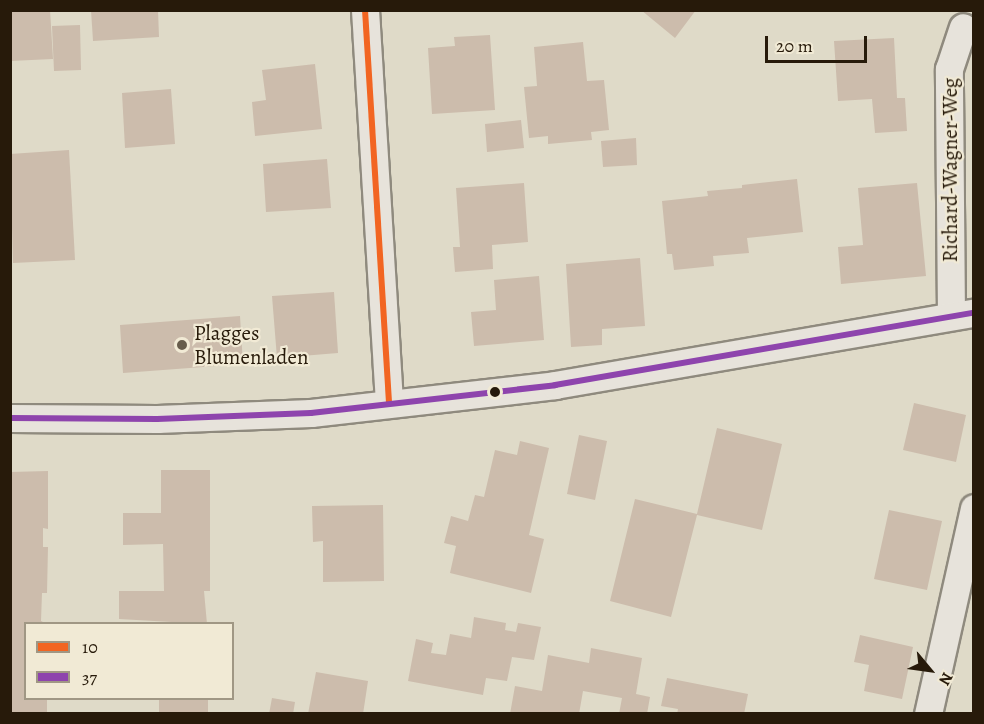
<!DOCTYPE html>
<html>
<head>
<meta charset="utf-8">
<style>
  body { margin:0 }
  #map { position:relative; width:984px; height:724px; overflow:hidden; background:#dfdac8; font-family:Alegreya,serif }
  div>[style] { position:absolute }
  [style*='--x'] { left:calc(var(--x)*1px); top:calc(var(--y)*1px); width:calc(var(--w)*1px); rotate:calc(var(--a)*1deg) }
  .building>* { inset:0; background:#ccbcac }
  .roads { filter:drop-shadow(2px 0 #8f8a7e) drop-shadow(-2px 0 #8f8a7e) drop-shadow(0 2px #8f8a7e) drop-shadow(0 -2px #8f8a7e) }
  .street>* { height:27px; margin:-13.5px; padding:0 13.5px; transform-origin:13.5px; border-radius:13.5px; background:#e7e3db }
  .bus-1>* { height:6px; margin:-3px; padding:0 3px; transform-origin:3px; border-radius:3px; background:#f26522 }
  .bus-2>* { height:6px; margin:-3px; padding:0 3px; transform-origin:3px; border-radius:3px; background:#8e44ad }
  .dots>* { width:16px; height:16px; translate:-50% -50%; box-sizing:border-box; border:3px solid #f1ead5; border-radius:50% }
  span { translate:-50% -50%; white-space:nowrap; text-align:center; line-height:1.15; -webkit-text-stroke:4.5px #f1ead5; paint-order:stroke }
  .street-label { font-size:21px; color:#271a0a }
  .poi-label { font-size:21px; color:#271a0a }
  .left { translate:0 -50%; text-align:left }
  .frame { position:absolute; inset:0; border:12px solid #271a0a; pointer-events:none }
  .legend { position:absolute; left:24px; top:622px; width:210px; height:78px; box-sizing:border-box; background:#f1ead5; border:2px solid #a09784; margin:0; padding:8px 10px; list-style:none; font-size:18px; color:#271a0a }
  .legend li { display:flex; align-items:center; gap:12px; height:30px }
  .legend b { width:30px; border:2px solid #a09784 }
  .north { position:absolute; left:900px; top:640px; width:60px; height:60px; -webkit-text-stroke:4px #f1ead5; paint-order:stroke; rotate:119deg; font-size:16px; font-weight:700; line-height:24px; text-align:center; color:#271a0a }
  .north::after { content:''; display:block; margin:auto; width:21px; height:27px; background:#271a0a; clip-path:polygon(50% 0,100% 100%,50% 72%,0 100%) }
  .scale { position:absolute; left:765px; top:36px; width:102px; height:27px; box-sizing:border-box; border:3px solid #271a0a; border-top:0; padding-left:8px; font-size:18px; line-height:21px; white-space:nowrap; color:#271a0a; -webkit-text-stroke:4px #f1ead5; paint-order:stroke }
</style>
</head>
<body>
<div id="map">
  <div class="building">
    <div style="clip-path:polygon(10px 10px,50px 10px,53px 59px,10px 61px)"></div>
    <div style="clip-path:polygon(91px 10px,158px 10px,159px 37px,93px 41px)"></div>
    <div style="clip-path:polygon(641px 10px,696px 10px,675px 38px)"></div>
    <div style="clip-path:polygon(80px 25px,81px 70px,54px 71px,52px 26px)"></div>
    <div style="clip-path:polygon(490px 35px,495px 110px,432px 114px,428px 48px,455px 46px,454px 37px)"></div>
    <div style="clip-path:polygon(894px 38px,897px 98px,905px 98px,907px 131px,875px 133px,872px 99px,838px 101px,834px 41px)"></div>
    <div style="clip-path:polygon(583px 42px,587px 81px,604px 80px,609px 130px,591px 132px,592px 140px,548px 144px,548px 136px,529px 138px,524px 87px,537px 86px,534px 47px)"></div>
    <div style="clip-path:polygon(315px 64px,322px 129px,255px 136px,252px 102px,266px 100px,262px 70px)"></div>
    <div style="clip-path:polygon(171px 89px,175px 144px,125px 148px,122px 93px)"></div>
    <div style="clip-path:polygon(521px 120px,524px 148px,487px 152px,485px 124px)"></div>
    <div style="clip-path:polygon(636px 138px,637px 165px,603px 167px,601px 141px)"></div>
    <div style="clip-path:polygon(69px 150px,75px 260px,13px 263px,10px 154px)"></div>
    <div style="clip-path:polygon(327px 159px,331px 208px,266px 212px,263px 164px)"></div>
    <div style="clip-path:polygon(797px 179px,803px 232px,747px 238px,749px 253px,713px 256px,714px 266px,674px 270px,672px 254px,667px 254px,662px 201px,708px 196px,707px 191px,742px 188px,742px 185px)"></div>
    <div style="clip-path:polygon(524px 183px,528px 242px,492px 245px,493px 269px,455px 272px,453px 247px,460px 247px,456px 188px)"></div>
    <div style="clip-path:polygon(917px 183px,926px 276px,841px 284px,838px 247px,863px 245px,858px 188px)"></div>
    <div style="clip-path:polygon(640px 258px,645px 326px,602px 329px,602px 345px,571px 347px,566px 264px)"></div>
    <div style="clip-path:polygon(539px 276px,544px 340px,474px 346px,471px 312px,496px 310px,494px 280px)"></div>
    <div style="clip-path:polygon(334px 292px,338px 353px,277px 358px,272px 296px)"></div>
    <div style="clip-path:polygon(240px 316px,243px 364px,123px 373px,120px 325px)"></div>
    <div style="clip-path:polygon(914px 403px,966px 415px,956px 462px,903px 450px)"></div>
    <div style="clip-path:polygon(717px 428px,782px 444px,762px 530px,697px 515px,671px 617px,610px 601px,635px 499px,697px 514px)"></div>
    <div style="clip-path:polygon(579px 435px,607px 441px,595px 500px,567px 494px)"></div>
    <div style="clip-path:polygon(520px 441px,549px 448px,529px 535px,544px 539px,531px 593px,450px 573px,456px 546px,444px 543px,451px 516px,468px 521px,475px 495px,484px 497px,495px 450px,517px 455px)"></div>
    <div style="clip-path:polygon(161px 470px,210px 470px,210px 591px,204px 591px,207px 624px,119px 619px,119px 591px,164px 591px,163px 544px,123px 545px,123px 513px,161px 513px)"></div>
    <div style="clip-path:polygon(48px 471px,48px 529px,43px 528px,43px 547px,48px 547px,47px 593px,42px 593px,41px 621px,47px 624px,26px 624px,26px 698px,47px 698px,47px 714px,10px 714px,10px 472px)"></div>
    <div style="clip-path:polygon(383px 505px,384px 581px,323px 582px,323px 541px,313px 542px,312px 506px)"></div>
    <div style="clip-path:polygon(889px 510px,942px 521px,927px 590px,874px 579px)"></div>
    <div style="clip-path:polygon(474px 617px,506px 623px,505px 630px,516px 632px,518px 623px,541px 627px,534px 660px,512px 657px,507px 681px,486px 678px,483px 695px,408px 681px,416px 639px,433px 643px,431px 653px,446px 655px,450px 634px,471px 638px)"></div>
    <div style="clip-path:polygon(860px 635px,913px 647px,902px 699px,864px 691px,869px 665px,854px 662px)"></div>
    <div style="clip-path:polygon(591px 648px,642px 658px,636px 694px,650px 697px,647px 714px,619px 714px,622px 698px,583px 691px,579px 714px,510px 714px,515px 686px,542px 691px,548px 655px,589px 663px)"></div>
    <div style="clip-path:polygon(316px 672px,368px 681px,363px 714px,308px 714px)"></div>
    <div style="clip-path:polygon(667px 678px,748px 694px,744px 714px,677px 714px,678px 709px,661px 706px)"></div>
    <div style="clip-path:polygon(159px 698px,208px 698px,208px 714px,159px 714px)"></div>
    <div style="clip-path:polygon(272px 698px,295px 702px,293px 714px,269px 714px)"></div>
  </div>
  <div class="roads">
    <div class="street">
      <div style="--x:365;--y:10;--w:394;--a:86.5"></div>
      <div style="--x:951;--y:316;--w:247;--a:-90.5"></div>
      <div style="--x:949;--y:69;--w:44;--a:-71.6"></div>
      <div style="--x:10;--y:418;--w:147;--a:0.4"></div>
      <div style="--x:157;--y:419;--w:154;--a:-2.2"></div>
      <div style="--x:311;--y:413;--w:246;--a:-6.5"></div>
      <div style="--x:555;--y:385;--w:425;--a:-9.8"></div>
      <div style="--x:928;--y:714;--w:211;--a:-77.4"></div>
    </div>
  </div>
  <div class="bus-1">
    <div style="--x:365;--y:10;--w:394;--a:86.5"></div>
  </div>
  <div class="bus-2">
    <div style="--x:10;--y:418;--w:147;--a:0.4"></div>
    <div style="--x:157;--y:419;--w:154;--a:-2.2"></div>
    <div style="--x:311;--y:413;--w:246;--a:-6.5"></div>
    <div style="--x:555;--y:385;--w:425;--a:-9.8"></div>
  </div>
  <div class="dots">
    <div style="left:182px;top:345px;background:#675d4c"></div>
    <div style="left:495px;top:392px;background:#271a0a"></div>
  </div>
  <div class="street-label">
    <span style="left:950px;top:170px;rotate:-90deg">Richard-Wagner-Weg</span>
  </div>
  <div class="poi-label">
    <span class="left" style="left:194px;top:345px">Plagges<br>Blumenladen</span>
  </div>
  <div class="frame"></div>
  <ul class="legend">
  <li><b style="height:8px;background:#f26522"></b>10</li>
  <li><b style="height:8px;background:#8e44ad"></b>37</li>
  </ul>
  <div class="north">N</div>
  <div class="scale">20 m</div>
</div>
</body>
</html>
